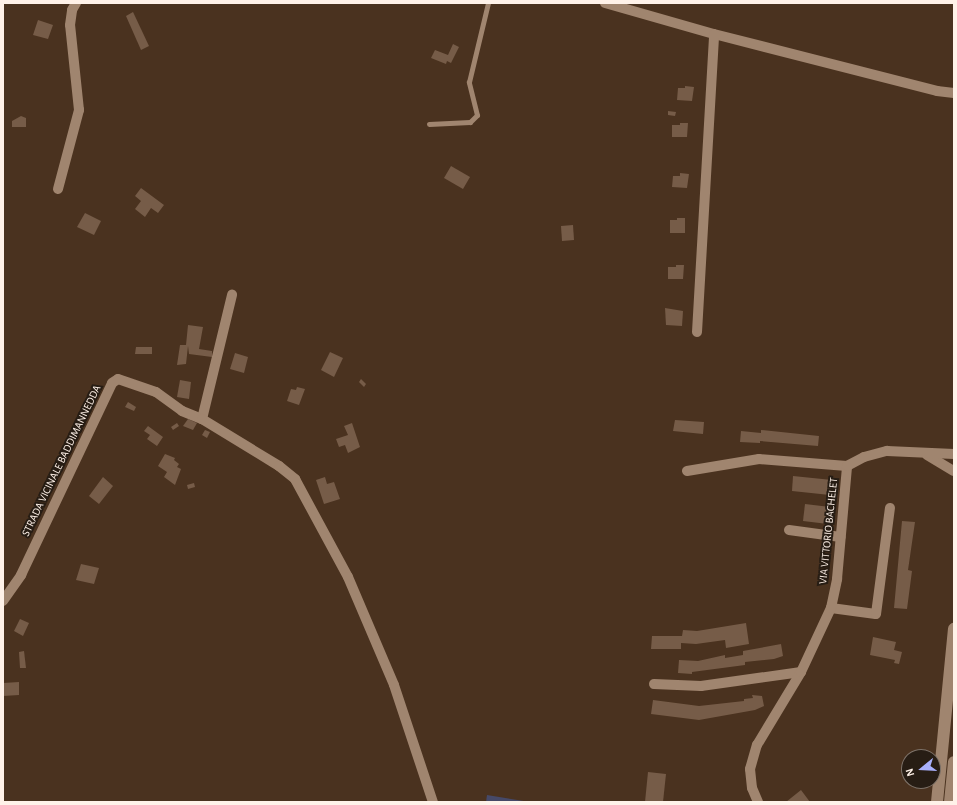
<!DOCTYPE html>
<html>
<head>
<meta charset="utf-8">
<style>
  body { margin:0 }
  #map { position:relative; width:957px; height:805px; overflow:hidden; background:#4a321f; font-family:"Alegreya Sans",sans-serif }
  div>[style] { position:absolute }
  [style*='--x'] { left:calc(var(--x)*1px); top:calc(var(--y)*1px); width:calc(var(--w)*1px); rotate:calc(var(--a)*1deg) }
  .green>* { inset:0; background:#464968 }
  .building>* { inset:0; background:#765c48 }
  .service>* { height:5px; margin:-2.5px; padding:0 2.5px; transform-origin:2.5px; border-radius:2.5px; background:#a0856f }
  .minor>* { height:10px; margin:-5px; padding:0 5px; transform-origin:5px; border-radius:5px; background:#a0856f }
  .tertiary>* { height:12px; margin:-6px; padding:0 6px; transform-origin:6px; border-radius:6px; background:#a0856f }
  span { translate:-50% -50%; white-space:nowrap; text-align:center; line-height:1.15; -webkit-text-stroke:4px #271d14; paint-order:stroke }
  .street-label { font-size:11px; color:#fff2e9 }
  .frame { position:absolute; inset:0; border:4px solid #fff2e9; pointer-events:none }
  .north { position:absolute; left:901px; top:749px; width:40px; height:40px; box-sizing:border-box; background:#271d14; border:1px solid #7d7269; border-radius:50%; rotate:252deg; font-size:11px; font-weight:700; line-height:16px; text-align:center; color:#fff2e9 }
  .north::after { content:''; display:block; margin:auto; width:14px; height:18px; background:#a9b0fc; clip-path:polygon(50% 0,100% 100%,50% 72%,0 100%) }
</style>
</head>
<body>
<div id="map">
  <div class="green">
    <div style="clip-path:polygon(487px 795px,530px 802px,486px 802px)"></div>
  </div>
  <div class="building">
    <div style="clip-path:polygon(133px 12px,149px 46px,141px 50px,126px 16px)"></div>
    <div style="clip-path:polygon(38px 20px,53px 25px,48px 39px,33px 35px)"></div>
    <div style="clip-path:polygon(453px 44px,459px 47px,451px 63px,447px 61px,446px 64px,431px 58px,435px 50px,448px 55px)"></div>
    <div style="clip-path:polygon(685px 86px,694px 87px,692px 101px,677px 100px,678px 88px,685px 88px)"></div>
    <div style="clip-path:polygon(668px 111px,676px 112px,675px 116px,668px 115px)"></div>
    <div style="clip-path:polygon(21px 116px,26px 118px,26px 127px,12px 127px,12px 121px)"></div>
    <div style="clip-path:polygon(680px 123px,688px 123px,687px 137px,672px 137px,672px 125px,680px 125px)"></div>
    <div style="clip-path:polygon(451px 166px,470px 177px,463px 189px,444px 178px)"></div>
    <div style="clip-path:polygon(680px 173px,689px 174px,687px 188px,672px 187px,673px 176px,680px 176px)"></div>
    <div style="clip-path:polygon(141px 188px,164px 205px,158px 213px,151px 208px,145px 217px,135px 209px,141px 201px,135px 196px)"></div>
    <div style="clip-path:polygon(85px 213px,101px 221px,94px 235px,77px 227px)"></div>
    <div style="clip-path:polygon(677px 218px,685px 218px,685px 233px,670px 233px,670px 220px,677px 220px)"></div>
    <div style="clip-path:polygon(573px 225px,574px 240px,562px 241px,561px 226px)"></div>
    <div style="clip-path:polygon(676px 265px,684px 265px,683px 279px,668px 279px,668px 267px,676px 267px)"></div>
    <div style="clip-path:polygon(665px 308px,683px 311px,682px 326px,666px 325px)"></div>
    <div style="clip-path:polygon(188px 325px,203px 327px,199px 349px,212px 351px,212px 357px,189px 354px,188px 346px,186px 364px,177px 365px,180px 345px,186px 345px)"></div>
    <div style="clip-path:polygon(136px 347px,152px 347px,152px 354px,135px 354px)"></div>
    <div style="clip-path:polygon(330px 352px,343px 358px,334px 377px,321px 370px)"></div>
    <div style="clip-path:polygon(235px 353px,248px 357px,244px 373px,230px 369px)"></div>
    <div style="clip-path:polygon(361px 379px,366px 384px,364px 387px,359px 382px)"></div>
    <div style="clip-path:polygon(180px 380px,191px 382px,189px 399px,177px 397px)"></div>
    <div style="clip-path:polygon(297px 387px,305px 389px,299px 405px,287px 401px,291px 389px,296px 390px)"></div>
    <div style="clip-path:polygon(128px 402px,136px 407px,134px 411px,125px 407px)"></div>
    <div style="clip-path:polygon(188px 419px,197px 423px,193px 430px,183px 426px)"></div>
    <div style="clip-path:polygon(675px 420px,704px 422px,703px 434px,673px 431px)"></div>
    <div style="clip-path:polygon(177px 423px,179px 426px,173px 430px,171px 427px)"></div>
    <div style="clip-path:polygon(352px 423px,360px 447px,348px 453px,345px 445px,339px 447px,336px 439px,348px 435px,344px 426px)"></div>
    <div style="clip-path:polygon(148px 426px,163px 437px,157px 446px,147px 439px,150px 435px,144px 431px)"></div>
    <div style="clip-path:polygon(205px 430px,210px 432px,207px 438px,202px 435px)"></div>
    <div style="clip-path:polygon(761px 430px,819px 436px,818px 446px,760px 441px,760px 443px,740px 442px,741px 431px,761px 433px)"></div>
    <div style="clip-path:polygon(165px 454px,175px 458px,174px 460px,179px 464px,177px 467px,181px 469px,175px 485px,164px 477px,167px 472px,158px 466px)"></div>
    <div style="clip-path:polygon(793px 476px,832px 480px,830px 495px,792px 491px)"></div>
    <div style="clip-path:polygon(103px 477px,113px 486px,99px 504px,89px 496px)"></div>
    <div style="clip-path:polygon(325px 477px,327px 484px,334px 482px,340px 499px,324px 504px,316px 480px)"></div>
    <div style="clip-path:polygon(194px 483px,195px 487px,188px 489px,187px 485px)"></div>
    <div style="clip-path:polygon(805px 504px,830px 507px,828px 524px,803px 521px)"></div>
    <div style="clip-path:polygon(902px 521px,915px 522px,908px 570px,912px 571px,907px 609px,894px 608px)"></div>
    <div style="clip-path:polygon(81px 564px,99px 568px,94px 584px,76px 580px)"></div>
    <div style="clip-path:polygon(20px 619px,29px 623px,23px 636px,14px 631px)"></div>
    <div style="clip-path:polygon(746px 623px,749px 644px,726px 648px,725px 640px,696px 644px,681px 643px,681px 649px,651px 649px,652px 636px,682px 636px,683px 630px,697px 631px)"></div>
    <div style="clip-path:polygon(873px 637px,896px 642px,894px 650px,902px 652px,899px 664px,894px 663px,895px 660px,870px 655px)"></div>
    <div style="clip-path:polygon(781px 644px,783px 656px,774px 659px,745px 662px,745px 665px,692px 672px,692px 674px,678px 673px,679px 660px,698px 661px,725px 655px,725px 658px,743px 655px,743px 651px)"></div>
    <div style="clip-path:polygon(24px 651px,26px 668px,20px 668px,19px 652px)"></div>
    <div style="clip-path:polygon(19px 682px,19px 695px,3px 696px,3px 683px)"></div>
    <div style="clip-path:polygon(752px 695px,762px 696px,764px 706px,755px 710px,699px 720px,651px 714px,653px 700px,699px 706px,744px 701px,744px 699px,753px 698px)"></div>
    <div style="clip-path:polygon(648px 772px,666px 774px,663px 802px,645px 802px)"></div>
    <div style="clip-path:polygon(801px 790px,810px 802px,786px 802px)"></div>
  </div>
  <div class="service">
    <div style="--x:429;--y:124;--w:41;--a:-2.8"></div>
    <div style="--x:470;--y:122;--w:10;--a:-45"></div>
    <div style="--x:477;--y:115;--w:34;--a:-104"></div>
    <div style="--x:469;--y:82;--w:81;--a:-76.5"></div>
  </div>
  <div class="minor">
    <div style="--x:605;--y:3;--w:113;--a:15.9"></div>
    <div style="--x:714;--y:34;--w:230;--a:14.3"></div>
    <div style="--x:937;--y:91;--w:17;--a:7"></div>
    <div style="--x:58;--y:189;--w:82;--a:-75.1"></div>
    <div style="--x:79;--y:110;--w:85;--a:-96"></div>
    <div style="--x:70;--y:25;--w:15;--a:-82"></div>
    <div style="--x:72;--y:10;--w:8;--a:-60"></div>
    <div style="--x:697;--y:332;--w:298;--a:-86.7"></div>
    <div style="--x:202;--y:419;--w:128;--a:-76.4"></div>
    <div style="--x:927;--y:455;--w:31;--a:31"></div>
    <div style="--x:687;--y:471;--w:73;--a:-9.5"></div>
    <div style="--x:759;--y:459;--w:88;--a:4.5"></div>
    <div style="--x:789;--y:530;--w:52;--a:7.7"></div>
    <div style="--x:3;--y:601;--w:32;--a:-55"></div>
    <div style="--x:21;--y:575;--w:212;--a:-64.6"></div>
    <div style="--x:112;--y:383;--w:7;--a:-34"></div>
    <div style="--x:118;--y:379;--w:40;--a:18.9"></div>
    <div style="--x:156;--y:392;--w:32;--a:36"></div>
    <div style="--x:182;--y:411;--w:22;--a:22"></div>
    <div style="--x:202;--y:419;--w:90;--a:31.4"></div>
    <div style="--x:279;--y:466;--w:21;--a:39"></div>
    <div style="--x:295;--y:479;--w:111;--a:61.6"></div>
    <div style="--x:348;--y:577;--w:117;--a:66.9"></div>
    <div style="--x:394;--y:685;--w:123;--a:71.6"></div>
    <div style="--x:831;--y:608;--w:45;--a:7.6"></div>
    <div style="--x:876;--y:614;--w:107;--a:-82.5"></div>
    <div style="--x:654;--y:684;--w:47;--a:2.4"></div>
    <div style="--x:701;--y:686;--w:101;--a:-8"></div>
    <div style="--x:758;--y:802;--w:15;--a:-113"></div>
    <div style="--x:752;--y:788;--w:19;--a:-96"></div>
    <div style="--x:750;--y:769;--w:25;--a:-74"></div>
    <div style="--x:757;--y:745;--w:85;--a:-58.9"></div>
    <div style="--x:801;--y:672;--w:71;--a:-64.9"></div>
    <div style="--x:831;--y:608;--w:30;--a:-78"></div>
    <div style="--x:837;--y:579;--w:113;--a:-84.9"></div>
    <div style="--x:847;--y:466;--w:19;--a:-28"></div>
    <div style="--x:864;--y:457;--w:24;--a:-15"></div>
    <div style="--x:887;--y:451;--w:67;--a:2.6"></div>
  </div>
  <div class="tertiary">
    <div style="--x:937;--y:802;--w:174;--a:-84.4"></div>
    <div style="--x:950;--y:802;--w:40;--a:-84.3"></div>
  </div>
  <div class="street-label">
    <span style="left:62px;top:461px;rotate:-64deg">STRADA VICINALE BADDIMANNEDDA</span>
    <span style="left:829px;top:531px;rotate:-84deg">VIA VITTORIO BACHELET</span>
  </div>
  <div class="frame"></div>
  <div class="north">N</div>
</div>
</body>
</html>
